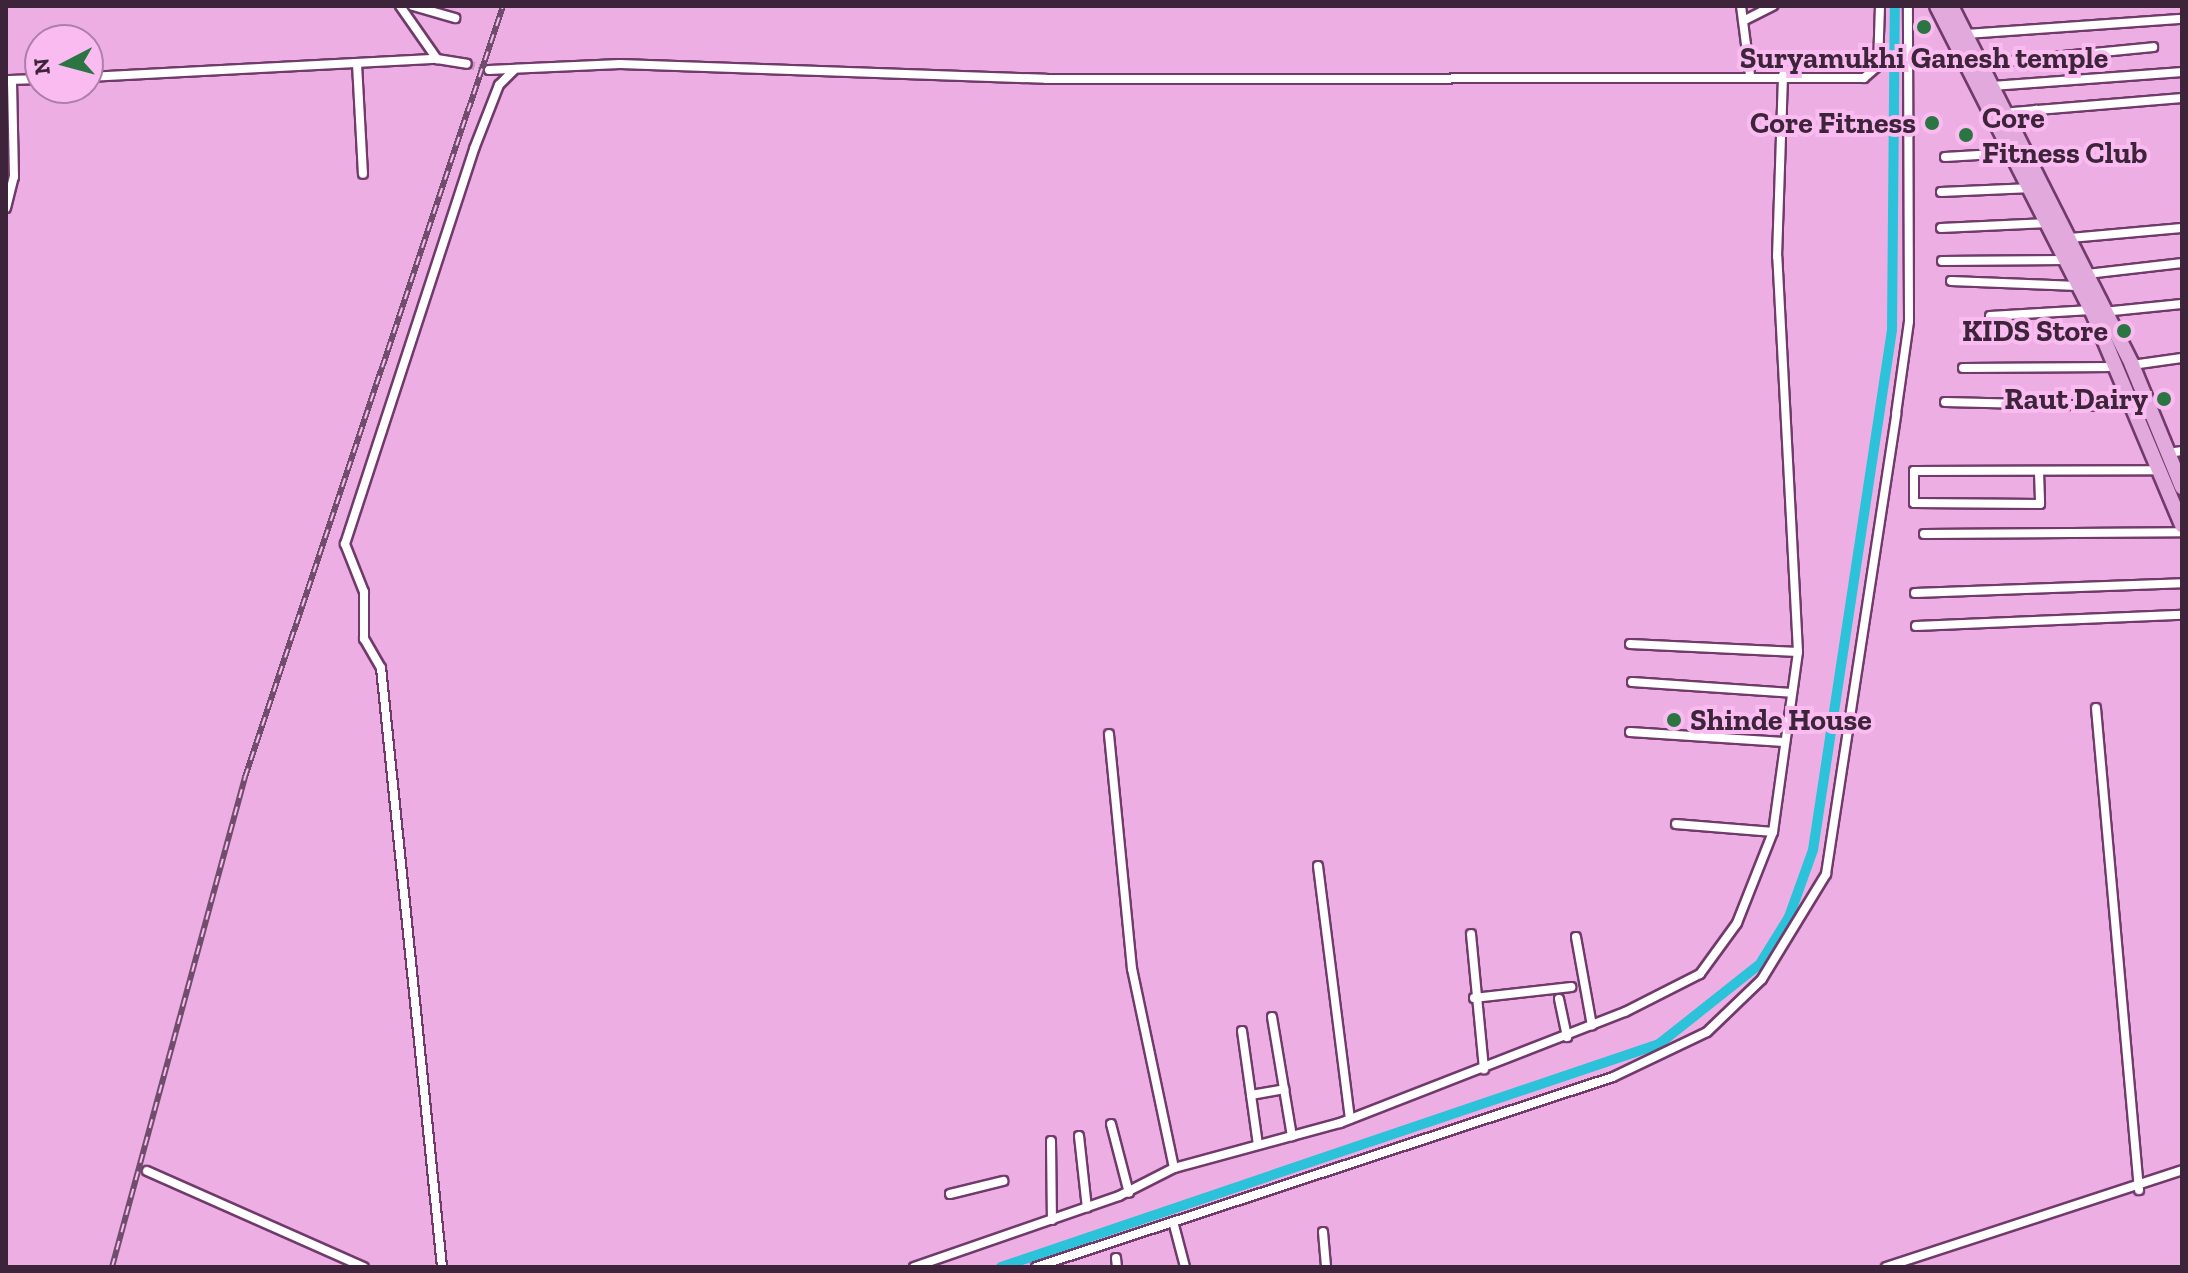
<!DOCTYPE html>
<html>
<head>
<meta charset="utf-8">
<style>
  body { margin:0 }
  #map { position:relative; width:2188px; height:1273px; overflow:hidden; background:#edaee4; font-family:"Zilla Slab",serif }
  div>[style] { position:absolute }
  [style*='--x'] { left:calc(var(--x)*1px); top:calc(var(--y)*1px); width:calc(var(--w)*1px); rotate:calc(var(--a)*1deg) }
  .canal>* { height:10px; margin:-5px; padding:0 5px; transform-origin:5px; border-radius:5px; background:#2bc2da }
  .minor-tunnel>* { height:8px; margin-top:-4px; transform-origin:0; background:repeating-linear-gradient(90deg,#ca92c2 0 8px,transparent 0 12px) }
  .roads { filter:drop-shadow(2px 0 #703a6a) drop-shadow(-2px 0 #703a6a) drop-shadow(0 2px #703a6a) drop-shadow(0 -2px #703a6a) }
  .minor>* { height:8px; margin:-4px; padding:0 4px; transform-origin:4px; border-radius:4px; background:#fff }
  .primary>* { height:14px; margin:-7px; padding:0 7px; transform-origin:7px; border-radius:7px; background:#e2aadc }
  .rail>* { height:6px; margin-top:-3px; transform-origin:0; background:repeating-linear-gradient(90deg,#fabbf1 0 9px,#714d6d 0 18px); box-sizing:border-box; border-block:2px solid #714d6d }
  .dots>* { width:22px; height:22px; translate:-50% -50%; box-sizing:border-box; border:4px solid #fabbf1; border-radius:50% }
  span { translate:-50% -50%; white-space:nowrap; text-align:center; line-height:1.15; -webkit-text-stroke:8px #fabbf1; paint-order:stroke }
  .poi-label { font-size:30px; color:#3d243a; font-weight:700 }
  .left { translate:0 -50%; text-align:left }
  .right { translate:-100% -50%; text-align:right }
  .frame { position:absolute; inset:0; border:8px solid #3d243a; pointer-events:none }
  .north { position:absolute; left:24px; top:24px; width:80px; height:80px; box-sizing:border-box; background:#fabbf1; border:2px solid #ae7fa8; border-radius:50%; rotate:264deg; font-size:22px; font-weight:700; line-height:32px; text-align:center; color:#3d243a }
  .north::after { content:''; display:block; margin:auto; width:28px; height:36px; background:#2b7543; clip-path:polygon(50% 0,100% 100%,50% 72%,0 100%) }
</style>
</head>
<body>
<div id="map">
  <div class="canal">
    <div style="--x:1001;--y:1267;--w:695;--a:-18.72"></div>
    <div style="--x:1659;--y:1044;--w:129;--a:-38.4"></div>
    <div style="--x:1760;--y:964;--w:55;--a:-58.3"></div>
    <div style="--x:1789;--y:917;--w:71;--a:-70.3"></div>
    <div style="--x:1813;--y:850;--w:526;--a:-81.36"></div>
    <div style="--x:1892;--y:330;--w:324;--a:-89.5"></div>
  </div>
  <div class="minor-tunnel">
    <div style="--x:467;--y:64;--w:23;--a:15"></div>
  </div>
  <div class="roads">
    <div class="minor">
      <div style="--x:400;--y:6;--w:65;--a:55.1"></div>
      <div style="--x:413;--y:6;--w:44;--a:15.9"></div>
      <div style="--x:1741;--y:6;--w:70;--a:82.6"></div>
      <div style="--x:1743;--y:21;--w:34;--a:-27"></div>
      <div style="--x:1966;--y:34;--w:217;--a:-4"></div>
      <div style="--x:357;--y:64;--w:110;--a:86.9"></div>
      <div style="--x:1981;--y:64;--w:173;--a:-5.6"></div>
      <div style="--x:489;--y:70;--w:131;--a:-2.6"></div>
      <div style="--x:620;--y:64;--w:426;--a:2"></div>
      <div style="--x:1046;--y:79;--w:818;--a:-0.07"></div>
      <div style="--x:1864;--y:78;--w:18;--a:-41"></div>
      <div style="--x:1878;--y:66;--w:60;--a:-88.1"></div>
      <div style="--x:88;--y:77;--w:349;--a:-3"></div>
      <div style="--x:437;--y:59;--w:30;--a:9"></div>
      <div style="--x:9;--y:80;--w:31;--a:-2"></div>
      <div style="--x:1992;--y:86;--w:191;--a:-4.2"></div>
      <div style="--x:2001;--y:113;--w:182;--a:-4.7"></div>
      <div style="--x:2008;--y:120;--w:30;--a:-20"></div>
      <div style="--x:1945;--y:157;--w:67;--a:-3.4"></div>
      <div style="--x:1941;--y:192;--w:91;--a:-2.5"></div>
      <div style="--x:6;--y:208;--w:32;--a:-76"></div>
      <div style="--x:14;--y:177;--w:97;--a:-91.2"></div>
      <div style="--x:1941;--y:228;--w:107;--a:-2.7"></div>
      <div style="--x:2070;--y:238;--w:112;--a:-5.1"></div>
      <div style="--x:1942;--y:261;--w:123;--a:-0.5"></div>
      <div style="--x:2087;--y:274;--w:96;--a:-6.6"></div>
      <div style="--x:1951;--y:281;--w:127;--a:2.3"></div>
      <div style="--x:2103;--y:312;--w:79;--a:-5.8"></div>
      <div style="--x:1990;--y:316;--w:101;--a:-3.4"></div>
      <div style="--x:2132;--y:365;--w:50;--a:-8"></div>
      <div style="--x:1963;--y:368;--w:152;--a:-0.4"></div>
      <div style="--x:1945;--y:402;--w:205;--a:1.4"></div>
      <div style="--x:2168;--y:453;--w:14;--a:-8"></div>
      <div style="--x:2039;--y:472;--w:32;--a:88"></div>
      <div style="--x:2040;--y:504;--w:126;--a:-179.5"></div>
      <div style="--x:1914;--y:503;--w:32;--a:-90"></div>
      <div style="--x:1914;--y:471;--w:246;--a:-0.2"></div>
      <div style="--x:1924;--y:534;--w:258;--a:-0.4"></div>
      <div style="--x:1915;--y:593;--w:267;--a:-2.1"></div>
      <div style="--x:1916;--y:626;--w:266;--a:-2.4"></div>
      <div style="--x:1630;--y:644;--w:168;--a:2.7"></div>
      <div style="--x:1632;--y:682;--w:160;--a:3.9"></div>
      <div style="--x:2096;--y:708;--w:484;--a:84.9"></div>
      <div style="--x:1630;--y:732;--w:154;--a:3.7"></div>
      <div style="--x:1676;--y:824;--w:97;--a:4.7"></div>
      <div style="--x:1318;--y:866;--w:255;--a:82.8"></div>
      <div style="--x:1471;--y:934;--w:136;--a:84.5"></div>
      <div style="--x:1576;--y:937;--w:90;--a:79.8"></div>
      <div style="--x:1474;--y:998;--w:98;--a:-6.5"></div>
      <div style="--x:1559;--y:999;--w:39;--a:78"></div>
      <div style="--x:1272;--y:1017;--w:121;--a:80.5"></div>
      <div style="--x:1242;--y:1031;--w:115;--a:82"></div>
      <div style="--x:1251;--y:1095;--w:34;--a:-10"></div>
      <div style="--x:1111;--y:1124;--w:71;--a:75.4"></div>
      <div style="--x:1079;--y:1136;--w:72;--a:83.7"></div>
      <div style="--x:1051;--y:1141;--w:79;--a:89.3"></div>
      <div style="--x:1174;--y:1168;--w:172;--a:-15.2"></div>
      <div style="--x:1340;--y:1123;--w:306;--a:-21.3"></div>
      <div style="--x:1625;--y:1012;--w:84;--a:-26.9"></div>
      <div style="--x:1700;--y:974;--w:63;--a:-54"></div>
      <div style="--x:1737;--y:923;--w:98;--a:-68.4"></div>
      <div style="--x:1773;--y:832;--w:182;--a:-82.1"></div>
      <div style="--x:1798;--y:652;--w:396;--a:-93"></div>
      <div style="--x:1777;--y:257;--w:182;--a:-88.1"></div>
      <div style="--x:147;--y:1171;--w:237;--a:23.9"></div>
      <div style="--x:950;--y:1194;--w:55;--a:-13.8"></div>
      <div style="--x:1174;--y:1225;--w:43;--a:75.3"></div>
      <div style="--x:1323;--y:1232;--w:35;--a:85"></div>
      <div style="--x:1116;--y:1258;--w:9;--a:84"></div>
      <div style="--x:442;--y:1267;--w:602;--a:-95.81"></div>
      <div style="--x:381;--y:668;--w:34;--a:-120"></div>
      <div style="--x:364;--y:639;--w:47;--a:-90"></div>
      <div style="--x:364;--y:592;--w:52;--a:-111.6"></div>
      <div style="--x:345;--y:544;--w:416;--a:-71.9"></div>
      <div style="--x:474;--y:149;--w:69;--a:-68.7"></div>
      <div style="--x:499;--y:85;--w:21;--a:-45"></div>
      <div style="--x:914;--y:1267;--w:217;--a:-19.1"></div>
      <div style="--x:1119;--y:1196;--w:62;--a:-27"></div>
      <div style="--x:1174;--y:1168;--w:203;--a:-101.9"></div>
      <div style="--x:1132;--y:969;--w:236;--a:-95.6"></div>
      <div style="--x:1036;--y:1267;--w:607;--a:-18.23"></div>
      <div style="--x:1613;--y:1077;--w:104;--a:-25.6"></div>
      <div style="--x:1707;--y:1032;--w:76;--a:-43.9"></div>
      <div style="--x:1762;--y:979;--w:123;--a:-58.6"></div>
      <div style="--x:1826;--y:874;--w:465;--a:-81.3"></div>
      <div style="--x:1896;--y:414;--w:94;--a:-82"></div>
      <div style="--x:1909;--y:321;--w:315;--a:-90.2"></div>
      <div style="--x:1886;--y:1267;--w:311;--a:-18.1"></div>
    </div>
    <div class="primary">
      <div style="--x:1937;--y:6;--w:350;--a:63.1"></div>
      <div style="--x:2095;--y:318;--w:225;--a:67.2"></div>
      <div style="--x:1951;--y:6;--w:402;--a:63.2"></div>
      <div style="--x:2132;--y:365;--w:132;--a:67.7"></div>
    </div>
  </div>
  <div class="rail">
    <div style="--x:112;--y:1267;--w:508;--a:-74.81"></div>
    <div style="--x:245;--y:777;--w:813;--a:-71.5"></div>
  </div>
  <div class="dots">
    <div style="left:1924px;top:27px;background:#2b7543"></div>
    <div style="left:1932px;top:123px;background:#2b7543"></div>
    <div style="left:1966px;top:135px;background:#2b7543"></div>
    <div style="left:2124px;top:331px;background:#2b7543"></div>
    <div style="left:2164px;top:399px;background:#2b7543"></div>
    <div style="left:1674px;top:720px;background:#2b7543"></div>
  </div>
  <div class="poi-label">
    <span style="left:1924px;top:58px">Suryamukhi Ganesh temple</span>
    <span class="left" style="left:1982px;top:135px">Core<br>Fitness Club</span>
    <span class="right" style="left:1916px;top:123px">Core Fitness</span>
    <span class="right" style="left:2108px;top:331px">KIDS Store</span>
    <span class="right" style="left:2148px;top:399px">Raut Dairy</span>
    <span class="left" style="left:1690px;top:720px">Shinde House</span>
  </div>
  <div class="frame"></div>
  <div class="north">N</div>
</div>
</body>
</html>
